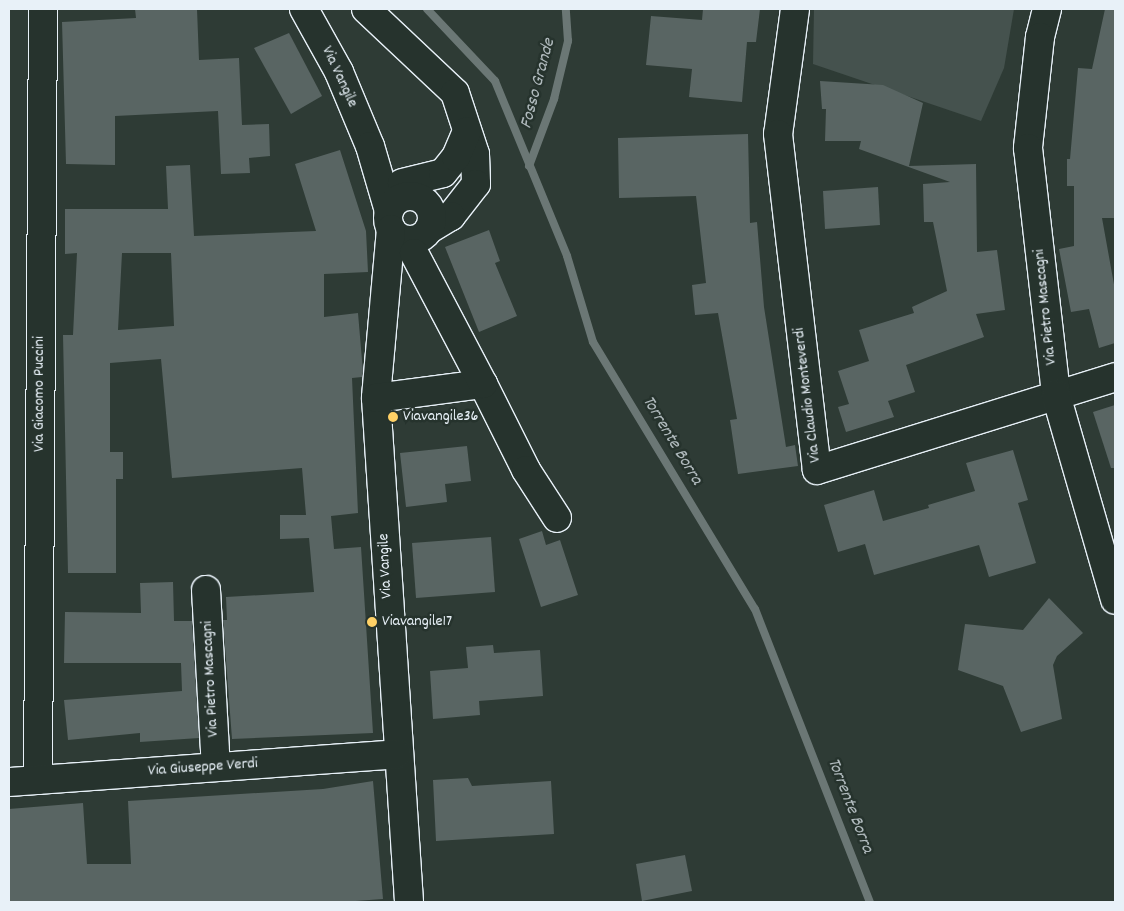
<!DOCTYPE html>
<html>
<head>
<meta charset="utf-8">
<style>
  body { margin:0 }
  #map { position:relative; width:1124px; height:911px; overflow:hidden; background:#2e3b35; font-family:Dekko,sans-serif }
  div>[style] { position:absolute }
  [style*='--x'] { left:calc(var(--x)*1px); top:calc(var(--y)*1px); width:calc(var(--w)*1px); rotate:calc(var(--a)*1deg) }
  .green>* { inset:0; background:#45524e }
  .stream>* { height:8px; margin:-4px; padding:0 4px; transform-origin:4px; border-radius:4px; background:#6b7775 }
  .building>* { inset:0; background:#596563 }
  .roads { filter:drop-shadow(1px 0 #e8f1f8) drop-shadow(-1px 0 #e8f1f8) drop-shadow(0 1px #e8f1f8) drop-shadow(0 -1px #e8f1f8) }
  .minor>* { height:28px; margin:-14px; padding:0 14px; transform-origin:14px; border-radius:14px; background:#26332d }
  .minor>.ring { margin:-14px; padding:0; box-sizing:content-box; background:none; border:28px solid #26332d; border-radius:50% }
  .dots>* { width:14px; height:14px; translate:-50% -50%; box-sizing:border-box; border:2px solid #26332d; border-radius:50% }
  span { translate:-50% -50%; white-space:nowrap; text-align:center; line-height:1.15; -webkit-text-stroke:5px #26332d; paint-order:stroke }
  .street-label { font-size:16px; color:#e8f1f8 }
  .poi-label { font-size:16px; color:#e8f1f8 }
  .left { translate:0 -50%; text-align:left }
  .water-label { font-size:18px; color:#b0babd; font-style:italic }
  .frame { position:absolute; inset:0; border:10px solid #e8f1f8; pointer-events:none }
</style>
</head>
<body>
<div id="map">
  <div class="green">
    <div style="clip-path:polygon(814px 9px,1014px 9px,1004px 68px,981px 121px,813px 64px)"></div>
  </div>
  <div class="stream">
    <div style="--x:427;--y:9;--w:99;--a:46.6"></div>
    <div style="--x:495;--y:81;--w:189;--a:67.6"></div>
    <div style="--x:567;--y:256;--w:90;--a:73.2"></div>
    <div style="--x:593;--y:342;--w:312;--a:58.8"></div>
    <div style="--x:755;--y:609;--w:315;--a:68.6"></div>
    <div style="--x:529;--y:166;--w:72;--a:-69.5"></div>
    <div style="--x:554;--y:99;--w:60;--a:-76.4"></div>
    <div style="--x:568;--y:41;--w:32;--a:-94"></div>
  </div>
  <div class="building">
    <div style="clip-path:polygon(135px 9px,197px 9px,199px 60px,239px 58px,242px 125px,269px 124px,270px 156px,249px 158px,250px 173px,221px 174px,218px 111px,115px 116px,115px 165px,66px 164px,62px 22px,136px 18px)"></div>
    <div style="clip-path:polygon(703px 9px,760px 9px,756px 42px,747px 42px,742px 102px,689px 97px,692px 69px,646px 65px,651px 16px,702px 20px)"></div>
    <div style="clip-path:polygon(1105px 9px,1115px 9px,1115px 218px,1102px 218px,1115px 290px,1115px 343px,1099px 348px,1089px 309px,1071px 312px,1059px 249px,1074px 246px,1074px 186px,1067px 186px,1067px 159px,1070px 159px,1078px 68px,1092px 69px)"></div>
    <div style="clip-path:polygon(289px 33px,322px 96px,291px 114px,254px 48px)"></div>
    <div style="clip-path:polygon(820px 81px,883px 85px,923px 103px,909px 166px,976px 164px,977px 252px,997px 250px,1005px 310px,976px 314px,984px 337px,906px 365px,915px 392px,888px 401px,894px 417px,846px 432px,838px 407px,849px 404px,838px 371px,869px 361px,859px 330px,914px 313px,912px 307px,947px 291px,933px 222px,924px 222px,923px 184px,950px 182px,859px 149px,861px 141px,825px 141px,826px 109px,822px 109px)"></div>
    <div style="clip-path:polygon(748px 134px,750px 223px,757px 222px,764px 307px,786px 447px,795px 445px,798px 466px,738px 474px,730px 420px,737px 419px,718px 313px,695px 315px,692px 285px,706px 283px,696px 196px,619px 198px,618px 138px)"></div>
    <div style="clip-path:polygon(evenodd,340px 150px,366px 231px,368px 272px,324px 274px,324px 317px,358px 313px,363px 372px,362px 377px,352px 378px,358px 513px,331px 516px,334px 549px,361px 547px,373px 733px,232px 739px,223px 620px,227px 620px,226px 597px,314px 592px,309px 538px,280px 539px,280px 515px,306px 515px,302px 468px,172px 478px,161px 359px,110px 363px,110px 452px,123px 452px,123px 479px,116px 479px,116px 573px,68px 573px,63px 335px,73px 335px,77px 253px,65px 254px,65px 209px,168px 209px,166px 166px,190px 165px,194px 236px,316px 231px,295px 164px,340px 150px,122px 253px,171px 253px,174px 326px,118px 330px,122px 253px)"></div>
    <div style="clip-path:polygon(878px 187px,880px 225px,825px 229px,823px 191px)"></div>
    <div style="clip-path:polygon(489px 230px,500px 261px,495px 263px,517px 316px,479px 332px,445px 247px)"></div>
    <div style="clip-path:polygon(1115px 405px,1115px 468px,1111px 468px,1093px 412px)"></div>
    <div style="clip-path:polygon(467px 446px,471px 481px,445px 484px,447px 502px,406px 507px,400px 453px)"></div>
    <div style="clip-path:polygon(1013px 450px,1028px 500px,1018px 503px,1036px 563px,989px 577px,979px 545px,874px 575px,865px 544px,838px 552px,824px 505px,874px 490px,883px 521px,929px 508px,928px 505px,975px 491px,966px 463px)"></div>
    <div style="clip-path:polygon(542px 531px,546px 545px,560px 540px,578px 595px,541px 607px,519px 539px)"></div>
    <div style="clip-path:polygon(491px 537px,495px 592px,416px 598px,412px 543px)"></div>
    <div style="clip-path:polygon(173px 582px,174px 621px,192px 621px,199px 738px,140px 742px,140px 733px,68px 740px,64px 700px,182px 691px,181px 663px,64px 663px,65px 612px,141px 613px,140px 583px)"></div>
    <div style="clip-path:polygon(1049px 598px,1083px 633px,1057px 656px,1053px 665px,1062px 719px,1021px 732px,1003px 686px,958px 670px,965px 624px,1023px 630px)"></div>
    <div style="clip-path:polygon(493px 645px,494px 653px,540px 650px,543px 696px,479px 701px,480px 715px,433px 719px,430px 671px,468px 668px,466px 647px)"></div>
    <div style="clip-path:polygon(468px 778px,472px 786px,551px 781px,554px 834px,436px 841px,433px 780px)"></div>
    <div style="clip-path:polygon(373px 781px,383px 899px,342px 902px,9px 902px,9px 809px,83px 803px,87px 864px,131px 864px,128px 801px,323px 789px)"></div>
    <div style="clip-path:polygon(685px 855px,692px 891px,642px 901px,636px 864px)"></div>
  </div>
  <div class="roads">
    <div class="minor">
      <div style="--x:304;--y:9;--w:72;--a:60.9"></div>
      <div style="--x:339;--y:72;--w:80;--a:67.3"></div>
      <div style="--x:370;--y:146;--w:68;--a:73.7"></div>
      <div style="--x:366;--y:9;--w:122;--a:43.3"></div>
      <div style="--x:455;--y:93;--w:64;--a:71.8"></div>
      <div style="--x:475;--y:154;--w:30;--a:88"></div>
      <div style="--x:476;--y:184;--w:41;--a:128"></div>
      <div style="--x:451;--y:216;--w:26;--a:149"></div>
      <div style="--x:795;--y:9;--w:126;--a:97.7"></div>
      <div style="--x:778;--y:134;--w:338;--a:83.4"></div>
      <div style="--x:817;--y:470;--w:312;--a:-17.3"></div>
      <div style="--x:1047;--y:9;--w:29;--a:104"></div>
      <div style="--x:1040;--y:37;--w:112;--a:96.2"></div>
      <div style="--x:1028;--y:148;--w:249;--a:83.5"></div>
      <div style="--x:1056;--y:395;--w:213;--a:73.9"></div>
      <div style="--x:402;--y:183;--w:42;--a:-13.7"></div>
      <div style="--x:443;--y:173;--w:21;--a:-51"></div>
      <div style="--x:456;--y:157;--w:28;--a:-67"></div>
      <div class="ring" style="left:388px;top:196px;width:16px;height:16px"></div>
      <div style="--x:391;--y:229;--w:170;--a:95.1"></div>
      <div style="--x:376;--y:398;--w:505;--a:86.25"></div>
      <div style="--x:483;--y:384;--w:96;--a:63.4"></div>
      <div style="--x:526;--y:470;--w:57;--a:57.1"></div>
      <div style="--x:376;--y:398;--w:108;--a:-7.5"></div>
      <div style="--x:483;--y:384;--w:148;--a:-117.8"></div>
      <div style="--x:206;--y:590;--w:177;--a:86.8"></div>
      <div style="--x:38;--y:780;--w:771;--a:-89.63"></div>
      <div style="--x:9;--y:782;--w:389;--a:-4.1"></div>
    </div>
  </div>
  <div class="dots">
    <div style="left:393px;top:417px;background:#ffd166"></div>
    <div style="left:372px;top:622px;background:#ffd166"></div>
  </div>
  <div class="street-label">
    <span style="left:339px;top:77px;rotate:65deg">Via Vangile</span>
    <span style="left:1046px;top:307px;rotate:-96deg">Via Pietro Mascagni</span>
    <span style="left:40px;top:394px;rotate:-90deg">Via Giacomo Puccini</span>
    <span style="left:808px;top:395px;rotate:-97deg">Via Claudio Monteverdi</span>
    <span style="left:386px;top:566px;rotate:-93deg">Via Vangile</span>
    <span style="left:211px;top:679px;rotate:-93deg">Via Pietro Mascagni</span>
    <span style="left:203px;top:768px;rotate:-4deg">Via Giuseppe Verdi</span>
  </div>
  <div class="poi-label">
    <span class="left" style="left:403px;top:417px">Viavangile36</span>
    <span class="left" style="left:382px;top:622px">Viavangile17</span>
  </div>
  <div class="water-label">
    <span style="left:539px;top:84px;rotate:-75deg">Fosso Grande</span>
    <span style="left:671px;top:441px;rotate:59deg">Torrente Borra</span>
    <span style="left:849px;top:806px;rotate:69deg">Torrente Borra</span>
  </div>
  <div class="frame"></div>
</div>
</body>
</html>
